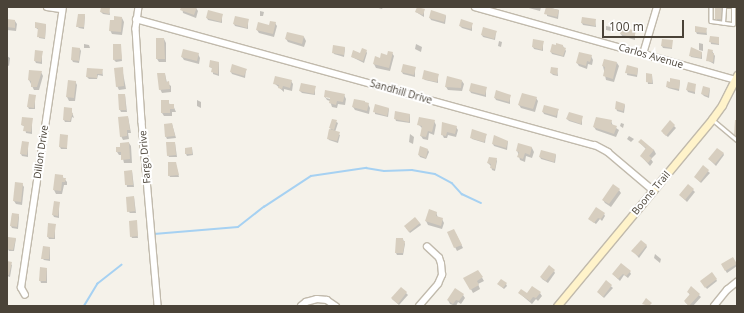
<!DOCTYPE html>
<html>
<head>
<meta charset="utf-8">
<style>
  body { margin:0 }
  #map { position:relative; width:744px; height:313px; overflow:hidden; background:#f5f2ea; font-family:"Open Sans",sans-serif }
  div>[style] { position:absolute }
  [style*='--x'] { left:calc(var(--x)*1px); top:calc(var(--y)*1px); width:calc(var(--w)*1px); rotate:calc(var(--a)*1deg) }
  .shadow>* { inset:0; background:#0003 }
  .stream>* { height:1.5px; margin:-0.75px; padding:0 0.75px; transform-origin:0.75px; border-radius:0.75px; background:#a6d1f2 }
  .building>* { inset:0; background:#d7cebf }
  .roads { filter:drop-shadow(1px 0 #c1baac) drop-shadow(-1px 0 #c1baac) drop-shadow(0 1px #c1baac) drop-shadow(0 -1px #c1baac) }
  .lane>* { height:2.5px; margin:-1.25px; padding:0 1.25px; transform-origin:1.25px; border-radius:1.25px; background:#fff }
  .street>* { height:5.5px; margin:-2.75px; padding:0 2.75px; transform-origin:2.75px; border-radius:2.75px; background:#fff }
  .secondary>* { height:7px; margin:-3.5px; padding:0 3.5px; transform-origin:3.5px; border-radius:3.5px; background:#fff3ca }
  span { translate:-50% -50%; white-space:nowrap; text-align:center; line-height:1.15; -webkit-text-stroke:4px #fff; paint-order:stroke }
  .street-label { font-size:10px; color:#4a4338 }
  .frame { position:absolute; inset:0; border:8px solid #4a4338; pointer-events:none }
  .scale { position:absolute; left:602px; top:20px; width:82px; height:18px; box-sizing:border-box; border:2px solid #4a4338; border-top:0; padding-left:5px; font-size:12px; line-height:14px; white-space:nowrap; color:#4a4338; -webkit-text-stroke:3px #fff; paint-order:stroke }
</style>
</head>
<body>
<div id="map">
  <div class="shadow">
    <div style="clip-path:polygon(182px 7px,196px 8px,198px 11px,196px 18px,183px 13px)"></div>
    <div style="clip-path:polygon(375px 7px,383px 7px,382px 9px)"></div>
    <div style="clip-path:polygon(525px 7px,541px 7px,540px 11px)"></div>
    <div style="clip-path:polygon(547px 7px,559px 10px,558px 19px,547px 16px)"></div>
    <div style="clip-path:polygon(716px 7px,722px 7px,721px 21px,717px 20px,716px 18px)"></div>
    <div style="clip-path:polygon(109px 9px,110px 15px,103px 14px,101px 12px)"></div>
    <div style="clip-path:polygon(424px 10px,424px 17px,416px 12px)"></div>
    <div style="clip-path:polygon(260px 11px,264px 12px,263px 16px,260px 16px)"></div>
    <div style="clip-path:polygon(85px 15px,84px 29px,79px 28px,77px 26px)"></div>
    <div style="clip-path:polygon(222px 15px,222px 23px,208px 20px,207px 18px)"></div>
    <div style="clip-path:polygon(7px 16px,7px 20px,15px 21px,17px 24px,16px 31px,7px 30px)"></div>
    <div style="clip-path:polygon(446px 16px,445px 24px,431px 20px,430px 18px)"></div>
    <div style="clip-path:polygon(122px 18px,124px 22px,122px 35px,112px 34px,110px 30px)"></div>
    <div style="clip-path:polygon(248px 20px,248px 29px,235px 26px,234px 24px)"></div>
    <div style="clip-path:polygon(595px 20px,596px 27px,583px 25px,582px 23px)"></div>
    <div style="clip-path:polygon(275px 23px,277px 26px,274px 37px,259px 33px,257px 30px)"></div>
    <div style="clip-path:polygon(472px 24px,472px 31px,462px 28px,460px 26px)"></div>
    <div style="clip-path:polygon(46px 25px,45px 39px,39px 38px,39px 30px,36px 28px)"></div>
    <div style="clip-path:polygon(606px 26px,611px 27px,611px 31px,606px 30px)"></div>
    <div style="clip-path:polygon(706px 29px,707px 35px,697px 34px,696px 32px)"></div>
    <div style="clip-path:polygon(496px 32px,495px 40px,483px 37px,482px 35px)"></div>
    <div style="clip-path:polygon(635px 32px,635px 40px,622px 36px,621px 34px)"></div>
    <div style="clip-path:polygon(304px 37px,306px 41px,304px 47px,288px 42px,286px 39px)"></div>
    <div style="clip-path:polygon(710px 37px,719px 38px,719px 45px,711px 44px)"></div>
    <div style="clip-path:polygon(157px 39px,164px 39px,166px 43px,166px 62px,159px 62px,157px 59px)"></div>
    <div style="clip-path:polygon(499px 41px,502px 42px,501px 47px,498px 46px)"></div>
    <div style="clip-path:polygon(672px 41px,672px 49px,663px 48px,662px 46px)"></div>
    <div style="clip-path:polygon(543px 42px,543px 51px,534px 49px,533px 47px)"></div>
    <div style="clip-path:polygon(699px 43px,703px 44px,703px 51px,699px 50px)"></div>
    <div style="clip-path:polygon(84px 44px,89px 45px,90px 48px,84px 48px)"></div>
    <div style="clip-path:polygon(416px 44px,422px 47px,421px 52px,415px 49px)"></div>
    <div style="clip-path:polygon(120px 45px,122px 61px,116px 62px,114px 60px)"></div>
    <div style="clip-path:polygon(563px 46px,566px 51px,564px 57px,552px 54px,551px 52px)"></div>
    <div style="clip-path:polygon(73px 48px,80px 49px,81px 51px,79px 63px,73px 62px,72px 60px)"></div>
    <div style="clip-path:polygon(345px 48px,344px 57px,334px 54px,333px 52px)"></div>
    <div style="clip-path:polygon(366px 51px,367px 53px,364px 63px,352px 57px)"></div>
    <div style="clip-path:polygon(712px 51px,715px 56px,714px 64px,707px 60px)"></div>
    <div style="clip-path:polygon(42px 52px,42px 64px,36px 63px,35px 61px)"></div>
    <div style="clip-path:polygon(702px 52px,702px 59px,691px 57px,690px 55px)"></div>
    <div style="clip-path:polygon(392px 53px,394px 56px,390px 71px,376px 68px,374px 64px)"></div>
    <div style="clip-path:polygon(198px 54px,200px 58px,199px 64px,184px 60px,182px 57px)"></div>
    <div style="clip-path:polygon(7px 56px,10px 58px,9px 66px,7px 65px)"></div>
    <div style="clip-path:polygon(591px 56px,593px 60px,592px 65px,588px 64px,587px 69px,579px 66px,577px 63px)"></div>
    <div style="clip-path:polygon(219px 63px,219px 76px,213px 74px,213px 69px,210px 67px)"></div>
    <div style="clip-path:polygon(617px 63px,619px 66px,614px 82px,606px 80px,603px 66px)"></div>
    <div style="clip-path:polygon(628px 66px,638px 69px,637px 77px,627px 75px)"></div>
    <div style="clip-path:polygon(122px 68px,126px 89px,119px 90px,117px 86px)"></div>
    <div style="clip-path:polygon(415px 68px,415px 77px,403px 74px,402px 72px)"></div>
    <div style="clip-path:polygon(246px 69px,245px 78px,232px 74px,231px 72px)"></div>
    <div style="clip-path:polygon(557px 69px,558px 76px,553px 75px,551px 73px)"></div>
    <div style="clip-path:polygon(102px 70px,103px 76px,98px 75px,97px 79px,89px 79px,87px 77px)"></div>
    <div style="clip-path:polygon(30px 71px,41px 72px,43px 76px,39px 90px,34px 90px,29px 80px)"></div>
    <div style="clip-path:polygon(165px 74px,167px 83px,171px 86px,171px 92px,162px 93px,160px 89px)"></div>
    <div style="clip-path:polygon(438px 74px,438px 83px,425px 80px,423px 78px)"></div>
    <div style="clip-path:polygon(647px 74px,652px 75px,653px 84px,648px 84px)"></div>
    <div style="clip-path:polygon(75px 81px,77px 85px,75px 101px,69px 101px,67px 97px)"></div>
    <div style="clip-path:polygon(291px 81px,293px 84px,292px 91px,284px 89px,284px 92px,274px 83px)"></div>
    <div style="clip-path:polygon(462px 81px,464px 84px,462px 91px,448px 90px,446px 87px)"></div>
    <div style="clip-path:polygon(680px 81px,679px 91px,668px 88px,667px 86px,671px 83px)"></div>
    <div style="clip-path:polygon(695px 85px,695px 94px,688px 92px,687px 90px)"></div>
    <div style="clip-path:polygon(315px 87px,315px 95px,302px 93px,300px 91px)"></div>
    <div style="clip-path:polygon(486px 88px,486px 97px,471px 93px,470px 91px)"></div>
    <div style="clip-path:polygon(710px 89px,709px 98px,704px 96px,702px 94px)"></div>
    <div style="clip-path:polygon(evenodd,326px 91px,344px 95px,346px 99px,345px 105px,338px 104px,337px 108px,332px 107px,330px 101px,327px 100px,325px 97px,326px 91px,326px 96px,335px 98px,334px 100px,326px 98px,326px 96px)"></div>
    <div style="clip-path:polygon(35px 95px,35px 109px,29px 109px,28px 107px)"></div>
    <div style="clip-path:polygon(125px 95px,127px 112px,121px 112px,120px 110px)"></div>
    <div style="clip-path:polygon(510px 96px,510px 104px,496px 100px,495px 98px)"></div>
    <div style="clip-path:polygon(536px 98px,538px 101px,535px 112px,521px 108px,519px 105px)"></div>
    <div style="clip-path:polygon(197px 100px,201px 102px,201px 108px,197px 106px)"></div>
    <div style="clip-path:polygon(168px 101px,170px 105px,173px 105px,176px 112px,172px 112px,172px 116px,164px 116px,162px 113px)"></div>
    <div style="clip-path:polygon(368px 104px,370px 108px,369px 114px,355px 110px,353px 107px)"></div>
    <div style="clip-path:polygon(375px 105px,389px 109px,388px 117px,375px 114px)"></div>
    <div style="clip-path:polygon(625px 105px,624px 113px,617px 111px,616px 108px)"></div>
    <div style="clip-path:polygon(71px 109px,74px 118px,72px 117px,71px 122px,65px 122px,64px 120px)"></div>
    <div style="clip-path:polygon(558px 110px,557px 118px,544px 114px,543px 112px)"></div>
    <div style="clip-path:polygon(410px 115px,410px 123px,396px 121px,395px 118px)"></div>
    <div style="clip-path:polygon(128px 117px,131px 133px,128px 133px,129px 139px,123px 140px,121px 136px)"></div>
    <div style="clip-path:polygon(582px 117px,582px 125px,569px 121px,567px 119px)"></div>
    <div style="clip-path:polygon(32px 119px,32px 134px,26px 133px,25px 127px,22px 125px)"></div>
    <div style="clip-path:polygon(333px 120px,338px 123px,335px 132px,340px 135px,338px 143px,329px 140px,328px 138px)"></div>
    <div style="clip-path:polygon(434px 121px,436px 125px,434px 135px,429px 133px,428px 140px,423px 139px,421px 136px,423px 129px,419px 125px)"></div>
    <div style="clip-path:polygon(611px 121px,613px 126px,619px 130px,616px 137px,596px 130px,594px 127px)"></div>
    <div style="clip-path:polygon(670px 122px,676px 128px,668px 137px,663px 133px)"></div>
    <div style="clip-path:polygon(621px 123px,624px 124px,623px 128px,620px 126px)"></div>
    <div style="clip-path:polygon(172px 124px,176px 138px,167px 139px,166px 137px)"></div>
    <div style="clip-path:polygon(456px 127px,458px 130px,456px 137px,448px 135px,447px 138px,444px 138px,442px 134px)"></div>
    <div style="clip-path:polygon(410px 134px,414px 137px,413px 144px,409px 142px)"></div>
    <div style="clip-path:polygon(486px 134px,485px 143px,472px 139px,471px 137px)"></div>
    <div style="clip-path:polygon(67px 136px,67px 149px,61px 149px,60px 147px)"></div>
    <div style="clip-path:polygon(629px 136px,634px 139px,631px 142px,627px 139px)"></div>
    <div style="clip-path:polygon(508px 141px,507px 150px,494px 146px,493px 144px)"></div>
    <div style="clip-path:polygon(639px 142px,654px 150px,656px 154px,651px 159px,653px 162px,650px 166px,641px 156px,646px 149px)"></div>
    <div style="clip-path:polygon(28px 143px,28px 157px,22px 156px,21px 154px)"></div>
    <div style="clip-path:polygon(129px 143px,131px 146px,132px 163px,124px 163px,122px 155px,119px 155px,117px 152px)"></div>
    <div style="clip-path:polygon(175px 143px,177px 157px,169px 157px,168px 155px)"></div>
    <div style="clip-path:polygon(519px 144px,532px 148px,534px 152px,532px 158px,526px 156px,525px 162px,520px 160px,517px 150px)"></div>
    <div style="clip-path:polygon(192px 148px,193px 155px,187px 156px,186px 154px)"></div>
    <div style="clip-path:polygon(428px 150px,429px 152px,426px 159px,420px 157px,419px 155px)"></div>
    <div style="clip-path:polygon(723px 153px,724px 155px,716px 166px,709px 159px)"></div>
    <div style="clip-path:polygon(556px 155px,555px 163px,541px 159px,540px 157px)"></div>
    <div style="clip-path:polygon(496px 159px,497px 161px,495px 171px,492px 170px,491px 166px,488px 163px)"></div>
    <div style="clip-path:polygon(176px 165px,179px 177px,170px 177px,169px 175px)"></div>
    <div style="clip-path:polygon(703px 167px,710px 173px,701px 183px,695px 177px)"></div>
    <div style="clip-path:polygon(132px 171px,134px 187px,127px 187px,125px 172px)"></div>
    <div style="clip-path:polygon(56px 175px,62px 176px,67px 182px,67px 185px,64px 185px,62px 194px,56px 194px,54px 190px)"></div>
    <div style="clip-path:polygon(22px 184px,24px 187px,22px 205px,16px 204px,14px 201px)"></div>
    <div style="clip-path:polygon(688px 185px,695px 192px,687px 202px,680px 195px)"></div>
    <div style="clip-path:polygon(619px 190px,621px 193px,611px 207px,605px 203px,603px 200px)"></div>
    <div style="clip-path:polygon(134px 197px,136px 213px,130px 213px,128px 211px)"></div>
    <div style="clip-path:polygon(59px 203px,59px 218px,54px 217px,53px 215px)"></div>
    <div style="clip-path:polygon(436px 212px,438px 218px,442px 219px,444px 223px,442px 229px,428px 225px,426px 221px)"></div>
    <div style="clip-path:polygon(12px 214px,18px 214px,19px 217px,18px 229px,12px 228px,11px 226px)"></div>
    <div style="clip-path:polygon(604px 214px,605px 216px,602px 221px,600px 219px,596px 224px,589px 219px)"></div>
    <div style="clip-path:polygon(136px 221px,138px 238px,132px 238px,131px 236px)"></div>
    <div style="clip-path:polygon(420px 223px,421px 225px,410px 233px,406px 228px)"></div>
    <div style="clip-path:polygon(55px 225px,55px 239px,49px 239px,48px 237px)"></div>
    <div style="clip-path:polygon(448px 233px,456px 234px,463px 248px,457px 251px)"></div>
    <div style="clip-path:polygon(16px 238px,14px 251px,9px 251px,8px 249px)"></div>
    <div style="clip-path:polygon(403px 239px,405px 244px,403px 255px,397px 255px,396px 253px)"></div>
    <div style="clip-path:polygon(646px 245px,647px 247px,639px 258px,633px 251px)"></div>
    <div style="clip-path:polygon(50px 248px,50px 261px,44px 260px,42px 258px)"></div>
    <div style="clip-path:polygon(655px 254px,661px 259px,660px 263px,654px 258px)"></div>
    <div style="clip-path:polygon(733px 258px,737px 266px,727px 273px,722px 265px)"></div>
    <div style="clip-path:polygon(7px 262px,12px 265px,10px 277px,7px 276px)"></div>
    <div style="clip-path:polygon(47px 269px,47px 283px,41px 283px,40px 280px)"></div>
    <div style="clip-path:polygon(478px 271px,484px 281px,478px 284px,480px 289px,473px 293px,465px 278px)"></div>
    <div style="clip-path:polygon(554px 271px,555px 273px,548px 283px,542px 279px,541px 277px)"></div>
    <div style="clip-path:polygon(630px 272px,631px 274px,628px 278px,624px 275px,620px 281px,613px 274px)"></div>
    <div style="clip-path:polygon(716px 279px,717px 281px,707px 289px,703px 283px)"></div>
    <div style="clip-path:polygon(606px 282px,613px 288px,604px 298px,598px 292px)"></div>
    <div style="clip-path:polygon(498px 284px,506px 284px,507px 286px,504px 289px)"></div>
    <div style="clip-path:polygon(401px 288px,408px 295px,399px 305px,392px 299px)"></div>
    <div style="clip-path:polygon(691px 288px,701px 297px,693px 306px,689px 306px,685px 302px,690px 295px,688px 292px)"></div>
    <div style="clip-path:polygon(519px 293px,540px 293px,542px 296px,538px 301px,536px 299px,532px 304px)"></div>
    <div style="clip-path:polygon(463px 295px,465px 298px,461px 304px,458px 302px,456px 306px,450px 304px,448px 300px)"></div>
  </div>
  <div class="stream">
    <div style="--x:154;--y:234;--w:84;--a:-4.8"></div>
    <div style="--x:238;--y:227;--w:33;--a:-38"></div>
    <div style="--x:264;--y:207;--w:56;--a:-33.4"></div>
    <div style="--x:311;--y:176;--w:56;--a:-8.3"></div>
    <div style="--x:366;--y:168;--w:18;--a:9"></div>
    <div style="--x:384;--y:171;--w:28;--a:-2"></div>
    <div style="--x:412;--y:170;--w:23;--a:10"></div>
    <div style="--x:435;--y:174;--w:19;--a:28"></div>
    <div style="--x:452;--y:183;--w:15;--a:48"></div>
    <div style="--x:462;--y:194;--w:21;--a:25"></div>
    <div style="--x:84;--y:306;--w:26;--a:-59"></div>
    <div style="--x:97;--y:284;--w:31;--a:-38"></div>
  </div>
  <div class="building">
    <div style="clip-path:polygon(101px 7px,110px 8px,109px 14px,100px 12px)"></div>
    <div style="clip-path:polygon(181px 7px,197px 7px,194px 15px,180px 10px)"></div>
    <div style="clip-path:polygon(417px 7px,425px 9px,423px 15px,415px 12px)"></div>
    <div style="clip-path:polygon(546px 7px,559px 10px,557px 17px,544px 14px)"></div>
    <div style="clip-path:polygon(715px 7px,721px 7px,721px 19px,715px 19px)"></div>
    <div style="clip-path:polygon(208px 10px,223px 14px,221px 22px,206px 18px)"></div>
    <div style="clip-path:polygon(431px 10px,446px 15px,444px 22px,429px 18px)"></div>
    <div style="clip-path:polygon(78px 14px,85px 14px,84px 27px,76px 27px)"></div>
    <div style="clip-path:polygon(114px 16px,122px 17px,121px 32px,109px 31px,110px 20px,114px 20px)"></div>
    <div style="clip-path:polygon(235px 16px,249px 19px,247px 28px,233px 24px)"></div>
    <div style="clip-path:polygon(582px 17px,596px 19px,595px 26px,581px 23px)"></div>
    <div style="clip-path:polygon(7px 19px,15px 20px,15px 28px,7px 27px)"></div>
    <div style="clip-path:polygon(461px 19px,473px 23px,471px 29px,459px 26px)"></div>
    <div style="clip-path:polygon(270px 21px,276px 22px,273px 34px,256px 30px,258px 22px,269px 25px)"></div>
    <div style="clip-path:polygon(35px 22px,46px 24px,45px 38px,37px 37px,38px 28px,35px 28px)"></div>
    <div style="clip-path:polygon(695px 26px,707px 28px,706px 33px,695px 32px)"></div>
    <div style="clip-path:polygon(483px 27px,497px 31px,494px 39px,481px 35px)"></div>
    <div style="clip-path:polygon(622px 27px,636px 31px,634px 38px,620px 34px)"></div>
    <div style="clip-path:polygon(287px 32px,304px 36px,302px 44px,285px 39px)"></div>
    <div style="clip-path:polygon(710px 36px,719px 37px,719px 44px,709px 42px)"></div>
    <div style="clip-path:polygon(156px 38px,164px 38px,165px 59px,156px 59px)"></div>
    <div style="clip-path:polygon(533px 39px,544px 41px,542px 50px,532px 47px)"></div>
    <div style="clip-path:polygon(662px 39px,673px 40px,672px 48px,661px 46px)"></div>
    <div style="clip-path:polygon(556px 43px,563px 45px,563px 47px,566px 48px,563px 56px,550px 52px,552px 44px,556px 45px)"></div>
    <div style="clip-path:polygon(113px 44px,121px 44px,122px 59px,113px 60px)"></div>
    <div style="clip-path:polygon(333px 45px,345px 47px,344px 55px,332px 53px)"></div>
    <div style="clip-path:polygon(72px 47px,80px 48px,79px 61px,71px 60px)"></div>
    <div style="clip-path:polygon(691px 47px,702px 52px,701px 58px,689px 56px)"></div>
    <div style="clip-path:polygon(362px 48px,367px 50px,363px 61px,351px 57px,353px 50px,360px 53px)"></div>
    <div style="clip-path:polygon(183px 49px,199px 53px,197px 61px,181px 57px)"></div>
    <div style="clip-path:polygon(708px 49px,713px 50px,712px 53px,714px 53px,713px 62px,706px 61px)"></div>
    <div style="clip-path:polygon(35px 50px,43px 51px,41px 62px,34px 61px)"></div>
    <div style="clip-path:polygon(388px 51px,393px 52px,389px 68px,373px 64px,375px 56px,380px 58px,381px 53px,387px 55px)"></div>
    <div style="clip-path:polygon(579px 52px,592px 55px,590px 62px,587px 61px,586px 66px,576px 63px)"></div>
    <div style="clip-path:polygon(604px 59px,617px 62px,613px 79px,603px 76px,605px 67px,602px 66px)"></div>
    <div style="clip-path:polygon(210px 60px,219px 62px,218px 74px,211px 72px,212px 68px,209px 67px)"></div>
    <div style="clip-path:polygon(232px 64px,247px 69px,244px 76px,230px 72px)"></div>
    <div style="clip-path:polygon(403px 64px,416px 67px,414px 75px,401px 72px)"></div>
    <div style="clip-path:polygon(627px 65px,638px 68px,637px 75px,625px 73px)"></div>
    <div style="clip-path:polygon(123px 67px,124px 86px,116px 87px,114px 68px)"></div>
    <div style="clip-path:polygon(551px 67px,558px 68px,557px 75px,550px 73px)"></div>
    <div style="clip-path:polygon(87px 68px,103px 69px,102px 74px,97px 74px,97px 78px,86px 77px)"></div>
    <div style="clip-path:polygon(29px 70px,42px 71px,37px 87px,31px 87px,31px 81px,28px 80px)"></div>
    <div style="clip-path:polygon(424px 70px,439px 74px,437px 82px,422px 79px)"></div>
    <div style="clip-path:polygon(157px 73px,165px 73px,166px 82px,169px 81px,170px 89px,159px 90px)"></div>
    <div style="clip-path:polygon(646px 73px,652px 74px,652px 83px,646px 82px)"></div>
    <div style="clip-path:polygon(275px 76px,292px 80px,290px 88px,283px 86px,282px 89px,278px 88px,279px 85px,273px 84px)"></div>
    <div style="clip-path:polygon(447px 76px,462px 80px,461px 88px,445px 87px)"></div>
    <div style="clip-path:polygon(670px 78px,680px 80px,679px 89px,666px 87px,667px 81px,670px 82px)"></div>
    <div style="clip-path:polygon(68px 80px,76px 81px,74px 98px,66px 97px)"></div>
    <div style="clip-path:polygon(688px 82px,696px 84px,695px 92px,686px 90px)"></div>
    <div style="clip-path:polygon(301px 83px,316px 86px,314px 94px,299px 91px)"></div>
    <div style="clip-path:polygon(471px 83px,487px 87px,485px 95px,469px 91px)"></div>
    <div style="clip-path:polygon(703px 86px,710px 88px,708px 96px,701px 94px)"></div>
    <div style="clip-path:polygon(325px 90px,345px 94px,343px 102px,337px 101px,336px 105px,329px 103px,330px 98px,324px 97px)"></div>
    <div style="clip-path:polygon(496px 90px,511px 95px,509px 102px,494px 98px)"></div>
    <div style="clip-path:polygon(522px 93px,537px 97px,533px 109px,518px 105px)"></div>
    <div style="clip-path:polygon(29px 94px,36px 95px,34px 108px,27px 107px)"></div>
    <div style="clip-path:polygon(118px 94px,125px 94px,126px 110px,119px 110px)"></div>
    <div style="clip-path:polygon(354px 99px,365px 101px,365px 102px,369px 103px,367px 111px,352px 107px)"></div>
    <div style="clip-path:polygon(161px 100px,169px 100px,169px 104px,174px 104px,174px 109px,170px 109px,170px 113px,161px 113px)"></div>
    <div style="clip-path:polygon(616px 101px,625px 104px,623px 111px,615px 109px)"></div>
    <div style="clip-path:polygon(375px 104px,389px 108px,387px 116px,373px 112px)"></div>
    <div style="clip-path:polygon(544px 105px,559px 109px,556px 116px,542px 112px)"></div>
    <div style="clip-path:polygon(64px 107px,72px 108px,72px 113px,73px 113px,70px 121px,63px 120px)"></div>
    <div style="clip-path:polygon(395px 111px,410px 114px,409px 122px,394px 119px)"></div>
    <div style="clip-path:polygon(569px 112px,583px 116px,581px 124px,566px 119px)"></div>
    <div style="clip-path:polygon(128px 116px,130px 130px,127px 130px,127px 136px,120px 137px,118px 117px)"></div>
    <div style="clip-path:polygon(22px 117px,33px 118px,31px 132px,23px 131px,24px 126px,21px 125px)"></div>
    <div style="clip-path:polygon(419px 117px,435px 120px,432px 132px,428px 131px,426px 137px,420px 136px,422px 126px,417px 125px)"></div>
    <div style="clip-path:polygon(596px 117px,612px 120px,611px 124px,617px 126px,614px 134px,593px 127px)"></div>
    <div style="clip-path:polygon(332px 119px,337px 120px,334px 130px,329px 128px)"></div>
    <div style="clip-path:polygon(670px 120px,675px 125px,666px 136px,661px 131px)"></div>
    <div style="clip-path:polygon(735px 120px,737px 120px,737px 137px,734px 137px)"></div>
    <div style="clip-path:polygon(442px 122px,457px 126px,455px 134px,447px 132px,446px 136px,441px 135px)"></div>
    <div style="clip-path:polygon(172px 123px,175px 136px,165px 137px,164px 124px)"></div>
    <div style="clip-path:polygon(329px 129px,340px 132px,337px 141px,327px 139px)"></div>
    <div style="clip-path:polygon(472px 129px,487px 134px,484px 142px,470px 138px)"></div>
    <div style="clip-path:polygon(60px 134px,68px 135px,67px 148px,59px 147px)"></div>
    <div style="clip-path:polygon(494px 135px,508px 141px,506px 148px,492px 144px)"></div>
    <div style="clip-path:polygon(641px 139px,654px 150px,649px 156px,652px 158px,648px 163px,640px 156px,646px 148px,638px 142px)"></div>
    <div style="clip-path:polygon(22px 141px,29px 142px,27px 155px,20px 154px)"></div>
    <div style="clip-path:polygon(129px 142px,130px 159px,121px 160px,121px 152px,116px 152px,116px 147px,120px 147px,120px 143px)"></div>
    <div style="clip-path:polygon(166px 142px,175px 142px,176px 155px,167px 156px)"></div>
    <div style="clip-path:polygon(518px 143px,532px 147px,530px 155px,525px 153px,523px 159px,517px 157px,519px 152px,516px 151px)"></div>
    <div style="clip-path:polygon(420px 146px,428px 149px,426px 158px,418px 155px)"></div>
    <div style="clip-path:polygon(192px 147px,192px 154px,185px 154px,185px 148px)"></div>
    <div style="clip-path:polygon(717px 148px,724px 153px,715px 164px,708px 159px)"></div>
    <div style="clip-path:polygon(541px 150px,556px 154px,554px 162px,539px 157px)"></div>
    <div style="clip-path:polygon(489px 157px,497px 158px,495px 169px,490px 168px,491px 164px,487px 163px)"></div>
    <div style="clip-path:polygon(168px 162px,176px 162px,179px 175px,168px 176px)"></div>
    <div style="clip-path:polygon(703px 165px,709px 170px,700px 182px,694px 177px)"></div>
    <div style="clip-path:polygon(132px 170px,133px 185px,125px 185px,124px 171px)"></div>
    <div style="clip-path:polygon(55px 174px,63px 175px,63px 178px,66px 178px,65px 182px,62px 182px,61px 191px,53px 190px)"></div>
    <div style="clip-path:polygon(15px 182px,23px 183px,21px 202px,13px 201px)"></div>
    <div style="clip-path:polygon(613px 184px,620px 189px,609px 204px,602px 200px)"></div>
    <div style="clip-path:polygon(688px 184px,694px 189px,685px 200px,679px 195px)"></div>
    <div style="clip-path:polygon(134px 196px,135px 211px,127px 212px,126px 197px)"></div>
    <div style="clip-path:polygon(54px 201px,60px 202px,58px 216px,52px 215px)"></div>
    <div style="clip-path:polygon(596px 207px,605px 213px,601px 219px,598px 218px,594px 223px,588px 219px)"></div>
    <div style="clip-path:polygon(429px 209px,437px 212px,436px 216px,443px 218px,441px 226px,425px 221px)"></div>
    <div style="clip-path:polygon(12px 213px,19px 214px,17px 227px,10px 226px)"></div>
    <div style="clip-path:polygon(415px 217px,420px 223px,409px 232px,404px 226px)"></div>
    <div style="clip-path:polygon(137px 220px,138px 236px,130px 237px,129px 221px)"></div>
    <div style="clip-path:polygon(48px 223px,56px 224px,54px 238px,47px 237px)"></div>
    <div style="clip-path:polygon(454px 229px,462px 245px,454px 248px,447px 232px)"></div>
    <div style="clip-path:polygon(8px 237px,16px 238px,13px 250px,7px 249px)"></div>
    <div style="clip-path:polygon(396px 238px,403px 238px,403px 241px,405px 241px,403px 253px,395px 253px)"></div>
    <div style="clip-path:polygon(641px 240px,647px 245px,638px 256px,631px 251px)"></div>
    <div style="clip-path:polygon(43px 246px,50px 247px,49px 259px,41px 259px)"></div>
    <div style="clip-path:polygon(733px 257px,737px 264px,725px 271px,721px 264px)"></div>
    <div style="clip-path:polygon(7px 261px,12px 262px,9px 275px,7px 275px)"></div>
    <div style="clip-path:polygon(621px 263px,631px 271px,626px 276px,623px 274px,618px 279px,612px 274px)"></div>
    <div style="clip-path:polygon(549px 265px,555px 270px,546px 281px,540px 277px)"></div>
    <div style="clip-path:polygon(40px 267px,47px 268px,46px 281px,39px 281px)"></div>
    <div style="clip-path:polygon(478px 270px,483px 277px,477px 281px,479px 285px,470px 290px,463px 278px)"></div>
    <div style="clip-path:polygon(712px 272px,717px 279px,705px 288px,700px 281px)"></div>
    <div style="clip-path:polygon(501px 279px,507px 283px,503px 288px,497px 284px)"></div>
    <div style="clip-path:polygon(606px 280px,612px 285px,603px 297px,597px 292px)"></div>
    <div style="clip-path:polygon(532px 286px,541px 292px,536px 298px,533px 297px,530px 301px,518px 293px,521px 289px,527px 293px)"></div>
    <div style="clip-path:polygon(691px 286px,700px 294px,689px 306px,684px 301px,690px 294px,687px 292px)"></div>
    <div style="clip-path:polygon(401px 287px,407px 292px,398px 304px,391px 298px)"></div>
    <div style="clip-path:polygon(455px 288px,464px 294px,459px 301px,456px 300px,453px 304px,447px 300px)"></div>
    <div style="clip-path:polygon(646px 298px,652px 303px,649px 306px,642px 304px)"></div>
  </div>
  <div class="roads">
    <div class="lane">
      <div style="--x:711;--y:7;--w:14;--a:90"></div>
      <div style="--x:711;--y:21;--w:22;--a:8"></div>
      <div style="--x:733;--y:24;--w:17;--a:-90"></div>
      <div style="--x:724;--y:7;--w:13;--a:0"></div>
      <div style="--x:723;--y:23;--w:16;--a:-86"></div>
      <div style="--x:713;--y:120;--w:31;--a:40"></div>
    </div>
    <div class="street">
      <div style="--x:47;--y:7;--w:15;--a:8"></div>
      <div style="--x:139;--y:7;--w:22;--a:98"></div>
      <div style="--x:136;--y:29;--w:93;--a:86.3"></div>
      <div style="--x:142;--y:122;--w:185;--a:85"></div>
      <div style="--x:475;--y:7;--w:272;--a:15.6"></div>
      <div style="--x:136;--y:19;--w:476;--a:15.4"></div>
      <div style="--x:595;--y:145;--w:15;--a:28"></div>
      <div style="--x:608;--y:152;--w:59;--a:40.2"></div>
      <div style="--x:643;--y:54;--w:49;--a:-73.4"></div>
      <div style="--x:25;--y:295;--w:8;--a:-120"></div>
      <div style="--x:21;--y:288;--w:284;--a:-81.5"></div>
      <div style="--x:301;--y:306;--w:6;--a:-39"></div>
      <div style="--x:306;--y:302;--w:11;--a:-15"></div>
      <div style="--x:317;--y:299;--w:10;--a:6"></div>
      <div style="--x:327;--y:300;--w:11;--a:34"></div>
      <div style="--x:419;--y:306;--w:29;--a:-49"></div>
      <div style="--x:438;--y:284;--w:10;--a:-66"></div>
      <div style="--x:442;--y:275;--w:11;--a:-95"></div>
      <div style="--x:441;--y:264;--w:6;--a:-108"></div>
      <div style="--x:439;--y:258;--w:16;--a:-137"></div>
      <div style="--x:714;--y:306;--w:21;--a:-51"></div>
      <div style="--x:727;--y:290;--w:13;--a:-39"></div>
    </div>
    <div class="secondary">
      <div style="--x:557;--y:306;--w:243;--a:-50.3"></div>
      <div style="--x:712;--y:119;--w:17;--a:-54"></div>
      <div style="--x:722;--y:105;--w:34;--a:-63"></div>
    </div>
  </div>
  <div class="street-label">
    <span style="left:651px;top:56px;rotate:16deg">Carlos Avenue</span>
    <span style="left:401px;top:92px;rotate:16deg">Sandhill Drive</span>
    <span style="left:41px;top:152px;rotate:-82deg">Dillon Drive</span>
    <span style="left:145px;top:157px;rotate:-95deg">Fargo Drive</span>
    <span style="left:651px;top:193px;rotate:-50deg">Boone Trail</span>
  </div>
  <div class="frame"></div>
  <div class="scale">100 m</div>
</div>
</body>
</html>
